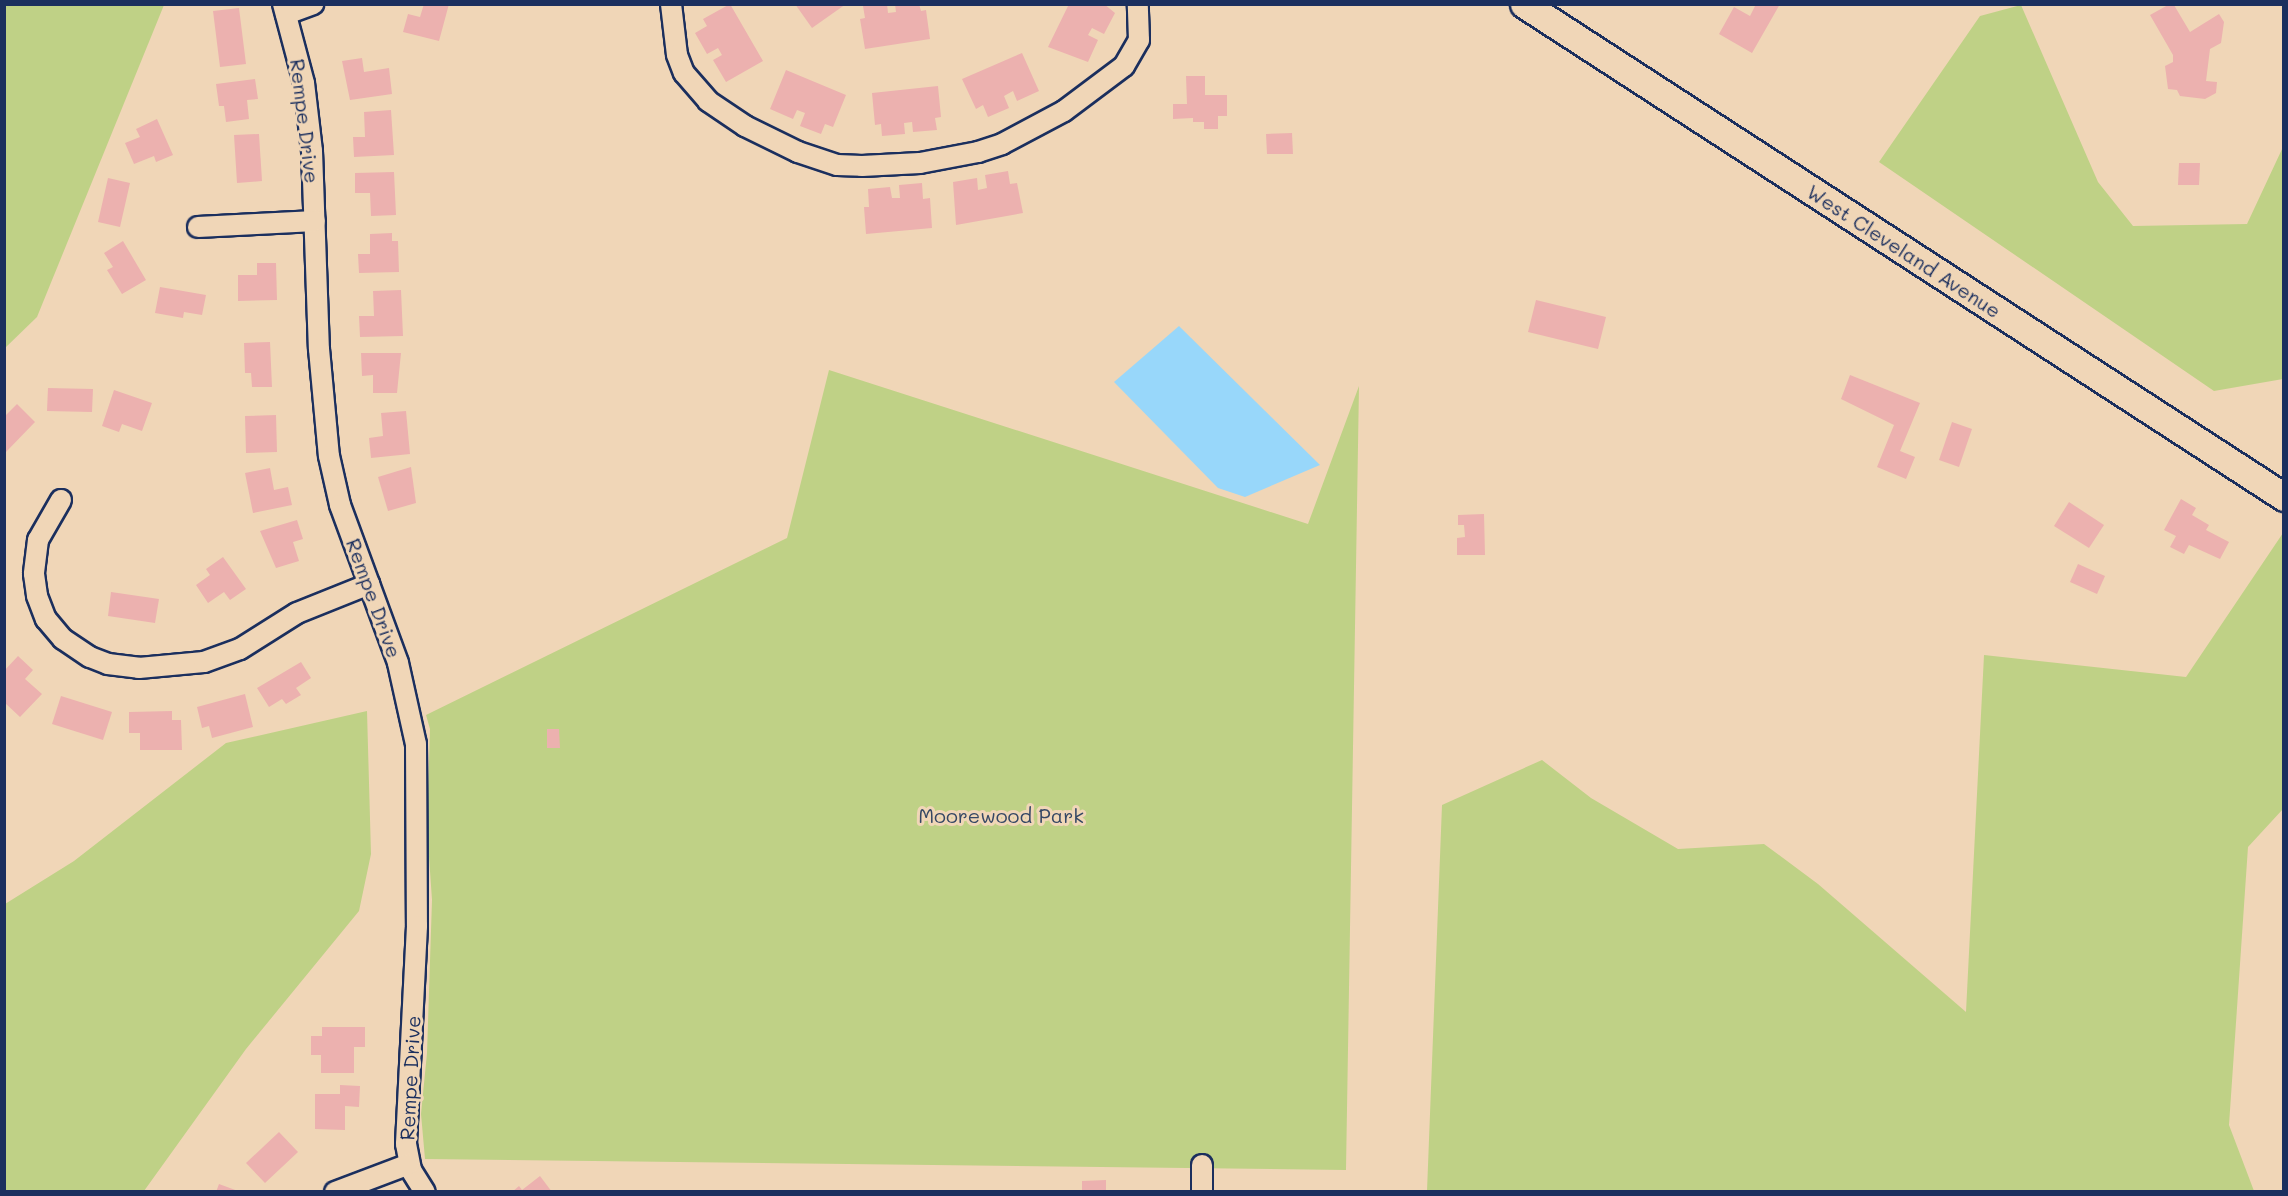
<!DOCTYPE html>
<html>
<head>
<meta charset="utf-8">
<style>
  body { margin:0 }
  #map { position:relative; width:2288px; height:1196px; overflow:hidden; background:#f0d6b7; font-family:Mali,sans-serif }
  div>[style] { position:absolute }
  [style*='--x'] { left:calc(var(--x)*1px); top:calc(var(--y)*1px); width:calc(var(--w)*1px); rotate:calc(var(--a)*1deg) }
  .green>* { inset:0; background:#bfd186 }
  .water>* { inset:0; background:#98d7fa }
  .building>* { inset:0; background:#ecb1af }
  .roads { filter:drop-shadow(2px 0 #1b2f5e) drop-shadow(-2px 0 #1b2f5e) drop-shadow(0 2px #1b2f5e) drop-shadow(0 -2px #1b2f5e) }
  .street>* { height:20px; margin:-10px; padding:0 10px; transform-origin:10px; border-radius:10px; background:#f0d6b7 }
  .secondary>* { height:27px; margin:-13.5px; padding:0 13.5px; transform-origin:13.5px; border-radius:13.5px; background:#f0d6b7 }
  span { translate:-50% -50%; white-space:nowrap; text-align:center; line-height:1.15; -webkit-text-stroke:6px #f0d6b7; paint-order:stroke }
  .street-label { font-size:20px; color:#1b2f5e }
  .park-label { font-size:20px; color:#344764 }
  .frame { position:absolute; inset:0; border:6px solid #1b2f5e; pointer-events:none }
</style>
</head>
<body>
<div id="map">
  <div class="green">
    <div style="clip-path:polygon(5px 4px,164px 5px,37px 317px,5px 348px)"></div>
    <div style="clip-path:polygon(2021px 5px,2098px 182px,2133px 226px,2247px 224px,2283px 147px,2283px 379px,2214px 391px,1879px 162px,1980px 16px)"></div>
    <div style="clip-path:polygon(829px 370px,1308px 524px,1359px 386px,1346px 1170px,425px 1159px,421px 1114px,427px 1053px,432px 900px,427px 828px,430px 729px,426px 715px,787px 538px)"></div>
    <div style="clip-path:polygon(2283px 533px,2283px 809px,2248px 847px,2229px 1125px,2254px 1191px,1427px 1191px,1442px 805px,1542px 760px,1591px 798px,1678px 849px,1764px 844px,1818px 884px,1966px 1012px,1984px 655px,2186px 677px)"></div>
    <div style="clip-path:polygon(367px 711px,371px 854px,359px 911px,246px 1049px,144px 1191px,5px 1191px,5px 904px,74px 861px,226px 743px)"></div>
  </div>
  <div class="water">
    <div style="clip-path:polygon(1179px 326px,1320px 465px,1245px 497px,1218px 488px,1114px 382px)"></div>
  </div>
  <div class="building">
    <div style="clip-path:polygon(424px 4px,449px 4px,439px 41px,403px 32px,408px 14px,420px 17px)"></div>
    <div style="clip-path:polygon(730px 4px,763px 61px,726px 82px,713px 60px,722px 55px,718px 48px,707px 54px,695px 33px,707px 26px,703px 19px)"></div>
    <div style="clip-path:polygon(795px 4px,846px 4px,812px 28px)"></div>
    <div style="clip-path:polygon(887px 4px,888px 13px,896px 12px,895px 4px,919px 4px,921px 11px,926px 10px,930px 39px,865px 49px,860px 19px,865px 18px,863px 6px)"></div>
    <div style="clip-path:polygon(1069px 4px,1104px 4px,1115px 13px,1104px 34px,1092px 28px,1088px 35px,1098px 40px,1088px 62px,1048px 47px)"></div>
    <div style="clip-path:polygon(1756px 4px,1780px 4px,1752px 53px,1719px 34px,1734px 7px,1750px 16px)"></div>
    <div style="clip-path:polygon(2168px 5px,2174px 5px,2190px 32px,2219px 14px,2224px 22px,2221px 43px,2210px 49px,2206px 81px,2217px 82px,2216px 93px,2205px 99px,2180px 96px,2177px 90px,2168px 89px,2165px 66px,2173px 62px,2173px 55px,2150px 15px)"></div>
    <div style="clip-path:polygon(239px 8px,246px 64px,220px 67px,213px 11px)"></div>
    <div style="clip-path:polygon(1022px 53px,1039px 91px,1017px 101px,1013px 91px,1004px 96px,1009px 108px,988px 117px,983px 105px,976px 109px,962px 79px)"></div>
    <div style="clip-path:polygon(362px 58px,364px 72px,389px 68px,392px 94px,350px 100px,342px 61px)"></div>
    <div style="clip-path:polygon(786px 70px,846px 95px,833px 127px,825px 124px,821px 134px,800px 126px,805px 113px,797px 110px,793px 119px,770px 109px)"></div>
    <div style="clip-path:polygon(1186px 76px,1205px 76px,1205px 95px,1227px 95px,1227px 116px,1218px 116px,1218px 129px,1204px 129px,1204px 122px,1193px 122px,1193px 118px,1173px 119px,1173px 104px,1187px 104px)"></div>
    <div style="clip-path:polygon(255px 79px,258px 99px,247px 100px,249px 119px,226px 122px,224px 106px,219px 106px,216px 84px)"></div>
    <div style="clip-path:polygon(938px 86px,941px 117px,935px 118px,937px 130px,913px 132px,912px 122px,904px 123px,905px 134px,882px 136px,881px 124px,875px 125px,872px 93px)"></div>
    <div style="clip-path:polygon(391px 110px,394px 155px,354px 157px,353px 137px,365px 137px,364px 112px)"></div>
    <div style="clip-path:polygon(157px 119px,173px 155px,156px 162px,154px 156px,134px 164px,125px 143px,140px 137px,136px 129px)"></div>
    <div style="clip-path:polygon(1292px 133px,1293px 154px,1267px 154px,1266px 134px)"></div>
    <div style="clip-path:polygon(259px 134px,262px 181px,237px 183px,234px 135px)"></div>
    <div style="clip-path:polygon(2179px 163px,2200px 163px,2199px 185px,2178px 185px)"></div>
    <div style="clip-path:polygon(1008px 171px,1010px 184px,1017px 183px,1023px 213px,956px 225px,953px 182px,977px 178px,978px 190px,987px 188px,985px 175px)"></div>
    <div style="clip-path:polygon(394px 172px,396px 215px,371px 216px,370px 193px,355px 193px,355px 173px)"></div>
    <div style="clip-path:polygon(108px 178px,130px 183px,120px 227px,98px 222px)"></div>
    <div style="clip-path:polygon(922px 183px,923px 199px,930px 198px,932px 228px,866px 234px,864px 207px,869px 207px,868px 189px,890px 187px,892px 198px,900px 198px,899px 185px)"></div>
    <div style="clip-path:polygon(392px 233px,392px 241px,398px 241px,399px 272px,359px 273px,358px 254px,370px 254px,370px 234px)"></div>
    <div style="clip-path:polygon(123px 241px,146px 280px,122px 294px,107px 270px,113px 267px,104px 253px)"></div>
    <div style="clip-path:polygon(257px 263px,276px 263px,277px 300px,238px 301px,238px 275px,257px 275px)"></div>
    <div style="clip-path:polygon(160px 287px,206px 295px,202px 315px,184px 312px,183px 318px,155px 313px)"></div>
    <div style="clip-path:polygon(401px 290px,403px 336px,360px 337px,359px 316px,374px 316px,373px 291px)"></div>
    <div style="clip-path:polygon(1536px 300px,1606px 317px,1598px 349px,1528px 332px)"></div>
    <div style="clip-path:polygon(270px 342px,272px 387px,252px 387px,251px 373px,245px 373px,244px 343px)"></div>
    <div style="clip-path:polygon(361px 353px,401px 353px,397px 393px,373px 393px,373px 375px,362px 376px)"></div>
    <div style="clip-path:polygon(1850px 375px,1920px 403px,1900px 451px,1915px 457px,1906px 479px,1877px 467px,1894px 425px,1841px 399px)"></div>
    <div style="clip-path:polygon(48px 388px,93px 389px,92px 412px,47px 411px)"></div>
    <div style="clip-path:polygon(114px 390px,152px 403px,142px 431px,122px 424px,119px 432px,102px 426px)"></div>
    <div style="clip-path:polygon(17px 404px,35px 422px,4px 454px,4px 417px)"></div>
    <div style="clip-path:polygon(406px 411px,410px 454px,371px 458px,369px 438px,383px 436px,381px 413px)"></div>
    <div style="clip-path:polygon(276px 415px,277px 452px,246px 453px,245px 416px)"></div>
    <div style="clip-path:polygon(1952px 422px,1972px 429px,1959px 467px,1939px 460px)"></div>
    <div style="clip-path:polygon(411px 467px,416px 503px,388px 511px,378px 477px)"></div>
    <div style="clip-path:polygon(270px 468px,274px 490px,288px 487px,292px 505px,253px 513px,245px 473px)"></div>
    <div style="clip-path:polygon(2181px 499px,2196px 508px,2192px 515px,2209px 525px,2206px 530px,2229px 542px,2220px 559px,2189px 545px,2184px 554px,2170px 547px,2176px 536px,2164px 530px)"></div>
    <div style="clip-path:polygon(2069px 502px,2104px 525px,2089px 548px,2054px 526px)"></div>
    <div style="clip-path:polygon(1484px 514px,1485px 555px,1457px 555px,1457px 538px,1465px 537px,1464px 525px,1458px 525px,1458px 515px)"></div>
    <div style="clip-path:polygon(297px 520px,303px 539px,293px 542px,299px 561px,276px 568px,260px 531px)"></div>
    <div style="clip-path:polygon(223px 557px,246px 589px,230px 600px,224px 592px,208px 603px,196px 585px,210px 575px,206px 569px)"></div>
    <div style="clip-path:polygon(2078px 564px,2105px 576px,2097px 594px,2070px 582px)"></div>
    <div style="clip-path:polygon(111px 592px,159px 599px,155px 623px,108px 616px)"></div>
    <div style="clip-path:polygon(18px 656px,33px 670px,25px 679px,42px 694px,20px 717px,4px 702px,4px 671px)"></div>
    <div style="clip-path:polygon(301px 662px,311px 678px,296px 688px,301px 695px,286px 704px,282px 699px,269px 707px,257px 688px)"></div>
    <div style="clip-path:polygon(245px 694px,253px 727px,212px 738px,209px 726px,202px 728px,197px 707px)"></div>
    <div style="clip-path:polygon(61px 696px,112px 712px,103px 740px,52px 724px)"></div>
    <div style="clip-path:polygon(172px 711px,172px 720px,181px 720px,182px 750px,140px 750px,140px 733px,129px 733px,129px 712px)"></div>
    <div style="clip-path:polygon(547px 729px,559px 729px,560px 748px,547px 748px)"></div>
    <div style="clip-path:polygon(322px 1027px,365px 1027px,365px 1047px,354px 1047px,354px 1073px,321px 1073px,321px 1055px,311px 1055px,311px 1036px,322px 1036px)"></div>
    <div style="clip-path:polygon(340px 1085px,360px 1086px,359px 1107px,345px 1106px,345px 1130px,315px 1129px,315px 1094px,340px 1094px)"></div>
    <div style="clip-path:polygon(279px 1132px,298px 1152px,265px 1183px,246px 1163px)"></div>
    <div style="clip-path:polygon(540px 1176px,552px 1192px,512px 1192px,519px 1186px,522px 1190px)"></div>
    <div style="clip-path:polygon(1106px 1180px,1106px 1192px,1082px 1192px,1082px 1181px)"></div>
    <div style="clip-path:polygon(219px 1184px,238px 1191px,238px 1192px,216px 1192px)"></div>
  </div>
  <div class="roads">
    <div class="street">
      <div style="--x:283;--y:4;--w:82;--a:75.1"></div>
      <div style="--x:304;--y:83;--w:68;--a:83.3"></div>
      <div style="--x:312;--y:151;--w:198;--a:88"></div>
      <div style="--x:319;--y:349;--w:107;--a:84.7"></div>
      <div style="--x:329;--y:456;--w:50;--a:77.3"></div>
      <div style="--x:340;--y:505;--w:168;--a:69.8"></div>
      <div style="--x:398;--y:663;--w:83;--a:77.5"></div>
      <div style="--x:416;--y:744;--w:182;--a:89.7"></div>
      <div style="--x:417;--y:926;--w:218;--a:92.9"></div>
      <div style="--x:406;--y:1144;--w:26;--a:79"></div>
      <div style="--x:411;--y:1170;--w:26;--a:58"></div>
      <div style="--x:671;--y:4;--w:51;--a:83.3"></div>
      <div style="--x:677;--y:55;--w:19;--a:69"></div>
      <div style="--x:684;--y:73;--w:37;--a:49"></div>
      <div style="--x:708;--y:101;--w:45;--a:34"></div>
      <div style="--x:745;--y:126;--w:59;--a:26.1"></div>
      <div style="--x:798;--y:152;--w:41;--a:18.4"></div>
      <div style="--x:837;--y:165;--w:25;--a:2"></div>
      <div style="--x:862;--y:166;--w:58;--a:-3"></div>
      <div style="--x:920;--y:163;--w:59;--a:-10.7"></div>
      <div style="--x:978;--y:152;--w:25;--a:-18"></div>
      <div style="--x:1002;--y:144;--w:70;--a:-28"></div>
      <div style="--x:1064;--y:111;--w:75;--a:-36.9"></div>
      <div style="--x:1124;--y:66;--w:30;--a:-60"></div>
      <div style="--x:1139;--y:40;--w:36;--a:-92"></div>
      <div style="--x:286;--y:14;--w:29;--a:-20"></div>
      <div style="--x:198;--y:227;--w:117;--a:-2.9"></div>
      <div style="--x:61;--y:500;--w:46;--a:119.9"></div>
      <div style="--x:38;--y:540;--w:34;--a:97"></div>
      <div style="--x:34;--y:574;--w:22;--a:82"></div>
      <div style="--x:37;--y:596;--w:25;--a:69"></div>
      <div style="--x:46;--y:619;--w:26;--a:50"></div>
      <div style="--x:63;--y:639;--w:32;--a:34"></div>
      <div style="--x:90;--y:657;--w:19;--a:21"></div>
      <div style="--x:108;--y:664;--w:31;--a:7"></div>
      <div style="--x:139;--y:668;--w:65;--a:-5.3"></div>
      <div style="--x:204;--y:662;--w:38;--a:-20"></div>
      <div style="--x:240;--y:649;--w:67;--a:-32.3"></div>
      <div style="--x:297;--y:613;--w:78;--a:-21.9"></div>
      <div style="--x:335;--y:1192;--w:79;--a:-20.7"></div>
      <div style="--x:1202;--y:1192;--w:27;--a:-90"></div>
    </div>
    <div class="secondary">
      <div style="--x:1524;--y:4;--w:906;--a:32.97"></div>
    </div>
  </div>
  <div class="street-label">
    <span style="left:305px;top:121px;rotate:83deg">Rempe Drive</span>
    <span style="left:1904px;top:251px;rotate:33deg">West Cleveland Avenue</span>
    <span style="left:374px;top:598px;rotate:70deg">Rempe Drive</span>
    <span style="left:410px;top:1078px;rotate:-87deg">Rempe Drive</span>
  </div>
  <div class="park-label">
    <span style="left:1001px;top:815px">Moorewood Park</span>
  </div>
  <div class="frame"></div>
</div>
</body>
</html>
